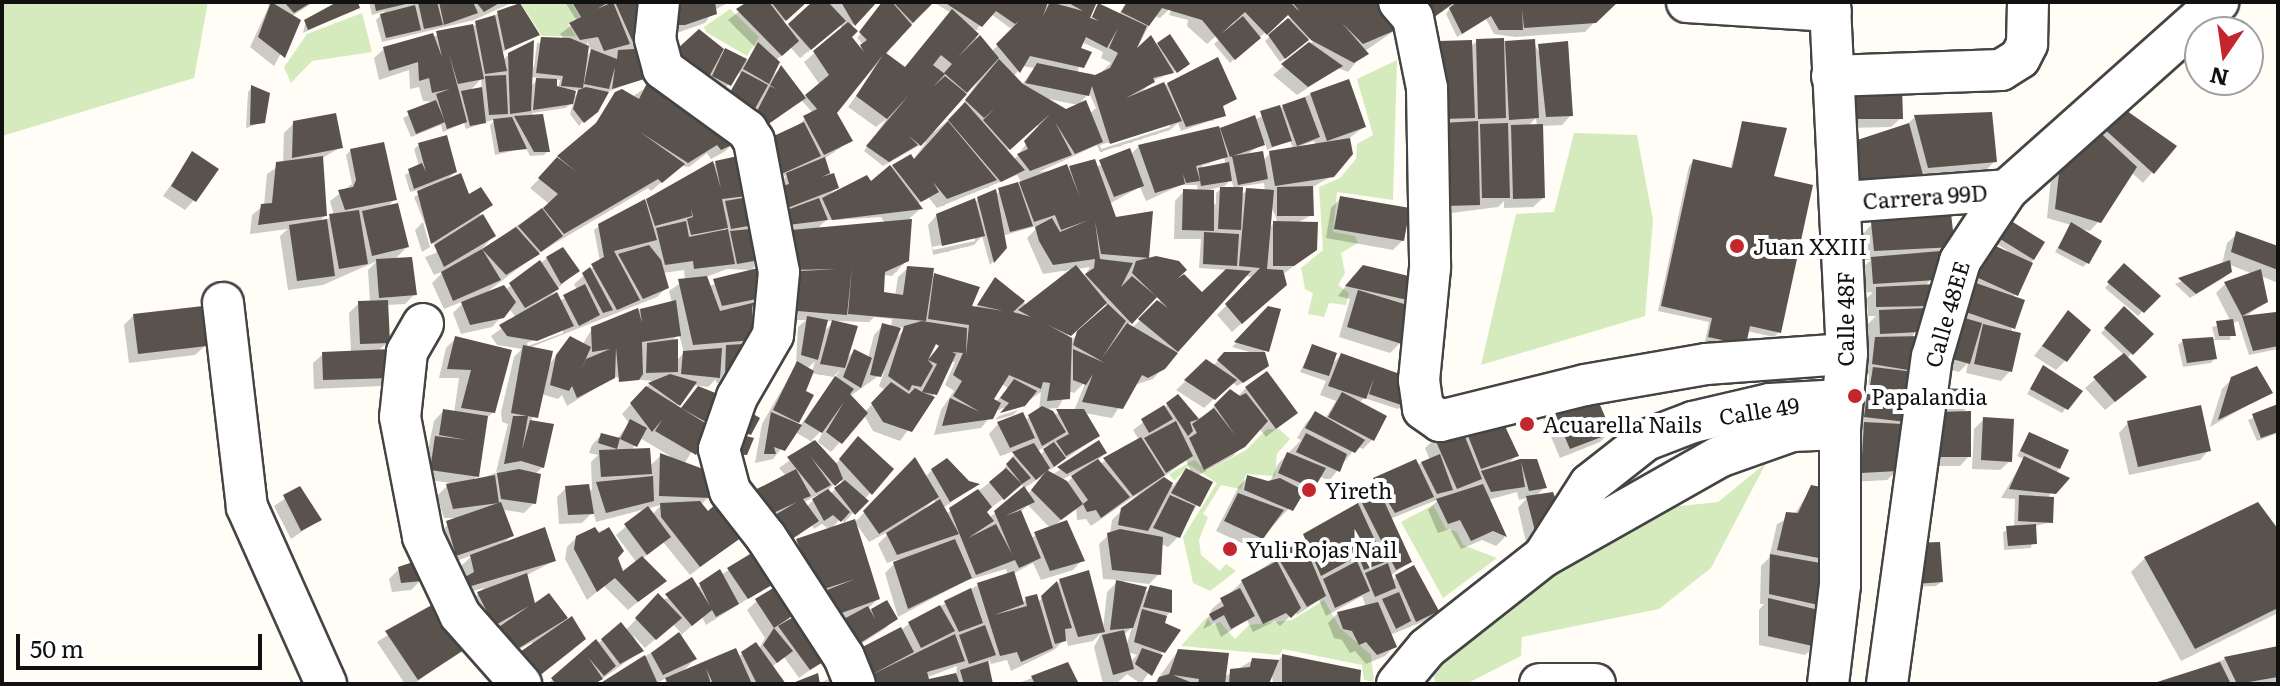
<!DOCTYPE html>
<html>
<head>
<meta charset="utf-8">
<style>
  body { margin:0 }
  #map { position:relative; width:2280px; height:686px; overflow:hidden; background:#fffdf5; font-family:Literata,serif }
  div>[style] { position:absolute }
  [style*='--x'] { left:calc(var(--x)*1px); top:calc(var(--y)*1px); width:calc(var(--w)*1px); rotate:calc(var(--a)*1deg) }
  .green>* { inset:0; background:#d5ebbd }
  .shadow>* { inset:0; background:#0003 }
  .building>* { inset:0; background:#5a524d }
  .roads { filter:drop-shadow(2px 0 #444) drop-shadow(-2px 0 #444) drop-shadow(0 2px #444) drop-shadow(0 -2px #444) }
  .minor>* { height:40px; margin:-20px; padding:0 20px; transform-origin:20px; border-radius:20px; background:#fff }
  .dots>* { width:22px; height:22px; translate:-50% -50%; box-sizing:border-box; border:4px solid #fff; border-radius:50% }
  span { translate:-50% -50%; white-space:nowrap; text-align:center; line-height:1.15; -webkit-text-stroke:8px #fff; paint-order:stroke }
  .street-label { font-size:22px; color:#111 }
  .poi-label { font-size:22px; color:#111 }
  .left { translate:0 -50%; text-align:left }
  .frame { position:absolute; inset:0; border:4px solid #111; pointer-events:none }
  .north { position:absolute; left:2184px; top:16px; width:80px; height:80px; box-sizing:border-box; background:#fff; border:2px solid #a0a0a0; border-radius:50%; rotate:193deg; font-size:22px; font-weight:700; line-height:32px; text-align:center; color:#111 }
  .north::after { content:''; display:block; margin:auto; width:28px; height:36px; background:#c4262e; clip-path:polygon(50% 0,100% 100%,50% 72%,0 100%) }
  .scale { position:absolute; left:16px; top:634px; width:246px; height:36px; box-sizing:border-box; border:4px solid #111; border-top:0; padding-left:10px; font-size:24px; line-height:28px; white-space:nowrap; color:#111; -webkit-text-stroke:6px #fff; paint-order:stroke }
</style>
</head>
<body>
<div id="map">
  <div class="green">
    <div style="clip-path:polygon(2px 2px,208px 2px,194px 78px,2px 136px)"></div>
    <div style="clip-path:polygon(520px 2px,571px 2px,580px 17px,568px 24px,576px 36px,542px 36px)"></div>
    <div style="clip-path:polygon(730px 9px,759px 37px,747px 56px,706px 32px,704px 27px)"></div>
    <div style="clip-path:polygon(362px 13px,372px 52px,312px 61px,291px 83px,284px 67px,307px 34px)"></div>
    <div style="clip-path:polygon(1397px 60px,1393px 200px,1337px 192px,1333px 232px,1355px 236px,1358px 243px,1341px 253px,1345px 273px,1338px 285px,1349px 293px,1346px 305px,1329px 303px,1324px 317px,1308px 314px,1313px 293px,1305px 289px,1301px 268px,1323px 250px,1319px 187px,1340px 178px,1356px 159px,1357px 144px,1373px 135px,1357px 79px)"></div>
    <div style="clip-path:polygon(1574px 133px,1637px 135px,1653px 220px,1645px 316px,1481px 365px,1516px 214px,1554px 212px)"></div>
    <div style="clip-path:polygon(1267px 429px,1279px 429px,1290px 439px,1277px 454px,1275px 476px,1246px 474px,1241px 489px,1221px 485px,1203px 514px,1208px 517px,1199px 540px,1201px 555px,1220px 571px,1226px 564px,1236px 571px,1210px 591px,1193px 583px,1183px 537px,1217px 483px,1190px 465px,1174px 481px,1169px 474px,1194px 460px,1207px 471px,1246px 450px)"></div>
    <div style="clip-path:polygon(1766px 463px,1711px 568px,1659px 609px,1522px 637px,1521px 656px,1466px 684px,1436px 684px,1432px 671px,1442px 652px,1635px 511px,1718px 502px)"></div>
    <div style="clip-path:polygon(1433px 505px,1446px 529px,1457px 532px,1463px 545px,1497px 558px,1443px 598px,1401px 522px)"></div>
    <div style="clip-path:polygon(1324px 600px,1340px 628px,1371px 655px,1374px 682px,1364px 680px,1362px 665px,1283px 649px,1279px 655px,1181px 646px,1207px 617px,1212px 625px,1220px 622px,1235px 639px,1249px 625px,1292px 620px)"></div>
  </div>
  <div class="shadow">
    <div style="clip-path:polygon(266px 2px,314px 2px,292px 16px,299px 21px,274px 66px,250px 47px,269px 6px)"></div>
    <div style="clip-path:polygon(341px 2px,355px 2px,358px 7px,303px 33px,306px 21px)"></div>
    <div style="clip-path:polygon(369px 2px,513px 2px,474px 20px,382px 42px,376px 20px,385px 11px,372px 15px)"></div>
    <div style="clip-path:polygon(evenodd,565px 2px,650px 2px,649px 76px,607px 92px,579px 126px,570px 114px,574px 100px,566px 108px,532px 113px,548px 151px,544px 155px,530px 156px,526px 148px,495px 155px,490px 125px,498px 118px,466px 129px,464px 123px,443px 132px,441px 125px,411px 137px,403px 118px,434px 102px,423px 101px,419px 87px,410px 89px,409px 70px,379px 80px,374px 58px,384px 49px,473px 26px,499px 13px,537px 34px,501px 53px,502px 61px,509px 54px,534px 67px,537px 43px,564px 39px,560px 34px,577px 21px,565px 2px,587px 41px,591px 51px,586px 57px,587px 41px,565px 2px,531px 77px,539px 78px,530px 87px,531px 77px,565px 2px,481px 79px,482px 89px,469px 92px,481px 79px,565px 2px,555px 79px,560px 80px,557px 93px,555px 79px,565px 2px,574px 90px,581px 90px,572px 99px,574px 90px)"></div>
    <div style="clip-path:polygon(664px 2px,730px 2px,714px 10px,705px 23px,674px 34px)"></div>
    <div style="clip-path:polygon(evenodd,751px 2px,805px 2px,782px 23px,786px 28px,814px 2px,875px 2px,851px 27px,849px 37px,860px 48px,864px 45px,857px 38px,888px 2px,931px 2px,835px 113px,851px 140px,824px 159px,837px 187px,828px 196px,871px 184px,893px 166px,913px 160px,927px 141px,883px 166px,864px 151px,887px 118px,876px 127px,848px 107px,878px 65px,904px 69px,951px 13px,933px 2px,1046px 2px,1043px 9px,1050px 2px,1094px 2px,1090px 19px,1099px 5px,1119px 15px,1126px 2px,1379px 2px,1400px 27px,1365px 51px,1348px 72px,1338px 68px,1297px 95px,1273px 75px,1324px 32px,1321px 29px,1280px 62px,1265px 41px,1301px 7px,1298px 4px,1230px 63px,1214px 44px,1237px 24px,1234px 20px,1207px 44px,1187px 26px,1188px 20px,1169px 15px,1173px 6px,1160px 18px,1154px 16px,1135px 52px,1159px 44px,1183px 68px,1152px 81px,1140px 94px,1168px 84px,1234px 99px,1221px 107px,1224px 116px,1181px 131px,1178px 123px,1170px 130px,1100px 152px,1097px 145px,1039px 172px,1095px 167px,1130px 155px,1139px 146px,1254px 120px,1311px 94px,1364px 127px,1348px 139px,1332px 176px,1311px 188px,1312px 215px,1297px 223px,1315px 250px,1282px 275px,1275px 294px,1232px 332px,1217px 315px,1254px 277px,1244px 276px,1153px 379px,1134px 385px,1112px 418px,1084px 413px,1098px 436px,1047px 472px,1052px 475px,1099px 443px,1105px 453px,1097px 461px,1100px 464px,1139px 440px,1133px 430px,1178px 397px,1199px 421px,1230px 391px,1237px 397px,1246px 388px,1295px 413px,1266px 437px,1259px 428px,1233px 456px,1197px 476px,1210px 483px,1178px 537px,1168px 547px,1161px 544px,1159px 574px,1149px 584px,1124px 581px,1141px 597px,1151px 587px,1170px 612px,1165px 618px,1163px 651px,1141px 684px,1127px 674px,1116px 684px,1103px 684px,1094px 647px,1102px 632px,1093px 641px,1068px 646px,1066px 638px,1054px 650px,1011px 671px,1007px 660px,991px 664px,989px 659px,991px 684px,795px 684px,818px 684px,843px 672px,909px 624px,978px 585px,1008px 575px,1006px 569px,965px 581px,898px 617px,885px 573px,899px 559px,887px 563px,878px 544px,893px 529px,869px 542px,855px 522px,915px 460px,925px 477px,932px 470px,976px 485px,943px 508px,946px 514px,999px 476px,1017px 450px,1000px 456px,989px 434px,998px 424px,1025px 420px,1039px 410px,1041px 392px,1024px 404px,995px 410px,981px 428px,934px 435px,941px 410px,954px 391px,945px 385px,955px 362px,950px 362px,935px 393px,900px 441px,873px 431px,864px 415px,831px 452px,818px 442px,825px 427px,812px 440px,835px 465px,849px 448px,891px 469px,844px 523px,841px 518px,830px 530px,878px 599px,861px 615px,887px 603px,895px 618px,886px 628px,836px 660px,832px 654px,799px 678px,784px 657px,772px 667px,783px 684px,663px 684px,671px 675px,656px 684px,603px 684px,681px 633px,673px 624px,645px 648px,633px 635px,641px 651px,595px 684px,547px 684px,602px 640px,625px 631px,658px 596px,662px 600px,696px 588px,729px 570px,776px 581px,706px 625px,702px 617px,680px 636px,695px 659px,679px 675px,759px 649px,765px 638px,747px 610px,757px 601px,798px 610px,785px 623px,802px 615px,787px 550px,797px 541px,830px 530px,822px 524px,814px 529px,812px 525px,779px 549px,757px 524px,786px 476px,779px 468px,814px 443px,795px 432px,773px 459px,755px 463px,762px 424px,796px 365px,798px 327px,806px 320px,776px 319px,778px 185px,787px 175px,767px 184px,795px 127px,813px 113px,801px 100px,754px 135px,722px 106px,742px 75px,737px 72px,725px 89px,705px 79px,734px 143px,724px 152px,711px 159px,707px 153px,689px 167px,681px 166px,651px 191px,648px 188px,537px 254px,483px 295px,505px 290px,547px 258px,577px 270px,546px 300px,560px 301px,577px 290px,574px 284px,600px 261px,594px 230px,599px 226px,716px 163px,745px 156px,763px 258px,751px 270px,727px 269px,706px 277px,709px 286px,761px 269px,768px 323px,726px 383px,716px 383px,716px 379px,708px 387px,692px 385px,676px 407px,680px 410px,689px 398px,725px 399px,684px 464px,709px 497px,700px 505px,742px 535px,690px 575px,663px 542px,642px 559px,664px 581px,628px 610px,604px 586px,587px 600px,565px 559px,567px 547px,577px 537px,608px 529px,622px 575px,637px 563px,616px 535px,647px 509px,652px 515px,661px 505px,596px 522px,593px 512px,582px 523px,559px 524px,557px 497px,566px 488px,588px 492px,592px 489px,591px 462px,598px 455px,589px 453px,592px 445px,601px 435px,617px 439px,629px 423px,622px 414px,652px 381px,614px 377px,567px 406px,562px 395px,558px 399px,541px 394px,531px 422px,543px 467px,535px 474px,534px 503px,524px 513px,504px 510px,512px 535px,502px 545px,554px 561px,525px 576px,534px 606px,549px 596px,568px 621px,574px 649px,529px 684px,532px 642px,508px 656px,502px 626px,484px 634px,469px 603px,484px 588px,459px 595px,464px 580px,461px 566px,473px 555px,447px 564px,437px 532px,460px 518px,444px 518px,437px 496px,450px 483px,422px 479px,434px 421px,443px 411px,454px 413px,459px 378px,439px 378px,446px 348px,455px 339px,493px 412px,485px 420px,477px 476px,471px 482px,501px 471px,496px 472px,508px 424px,502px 422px,501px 412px,514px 357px,522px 349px,497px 345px,491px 336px,516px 318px,509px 308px,492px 327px,461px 334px,453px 313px,466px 300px,444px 309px,432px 283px,444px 271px,434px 275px,425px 257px,436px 253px,439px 243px,433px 244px,414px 197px,434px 186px,410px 192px,405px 175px,419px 166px,414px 149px,419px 145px,455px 172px,444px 182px,490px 204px,480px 214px,494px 235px,481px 250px,549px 204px,530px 188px,604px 115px,647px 87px,716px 60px,726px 51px,747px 61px,755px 47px,728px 20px,751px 2px,991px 14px,1010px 28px,1018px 25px,990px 53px,963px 24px,976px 30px,991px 14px,751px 2px,840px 25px,843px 29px,804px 62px,820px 85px,804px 99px,781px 68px,770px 78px,776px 60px,790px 47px,800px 58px,840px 25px,751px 2px,1082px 42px,1103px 52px,1101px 58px,1111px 63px,1091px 82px,1093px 74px,1078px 72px,1082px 42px,751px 2px,1022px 66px,1034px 68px,1021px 86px,1013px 77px,1022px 66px,751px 2px,983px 74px,958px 112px,933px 133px,963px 94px,983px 74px,751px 2px,935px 82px,938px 85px,917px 103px,935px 82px,751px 2px,1089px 93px,1096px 108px,1089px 114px,1065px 111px,1044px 98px,1078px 105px,1089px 93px,751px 2px,1170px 123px,1170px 127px,1101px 149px,1100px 145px,1170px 123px,751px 2px,1037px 125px,1039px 127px,1014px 160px,1006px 152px,1037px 125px,751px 2px,1290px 140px,1293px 149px,1270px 153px,1263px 161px,1246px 155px,1265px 142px,1267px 150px,1290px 140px,751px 2px,1314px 141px,1316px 146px,1300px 146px,1314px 141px,751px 2px,1224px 157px,1226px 165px,1202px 169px,1202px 166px,1224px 157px,751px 2px,1017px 175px,1022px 183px,1017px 186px,937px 215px,928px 225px,933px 255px,974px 245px,982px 236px,990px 265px,1005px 248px,1002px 236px,1040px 225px,1027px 238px,1043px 274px,1074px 269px,1027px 305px,995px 280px,975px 308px,969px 307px,977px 289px,908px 268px,898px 277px,895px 296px,880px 299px,883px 275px,892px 276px,907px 260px,910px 218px,920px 209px,917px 204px,929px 198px,937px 208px,1017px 175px,751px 2px,1231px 179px,1234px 189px,1222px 189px,1231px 179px,751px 2px,1264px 183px,1265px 191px,1247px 190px,1240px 196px,1237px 187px,1264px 183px,751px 2px,1181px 185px,1197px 185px,1198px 192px,1184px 191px,1175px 201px,1174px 239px,1201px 239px,1199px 268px,1228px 270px,1202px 295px,1184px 277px,1132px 328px,1127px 326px,1184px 270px,1147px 261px,1151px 213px,1115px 220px,1109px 204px,1140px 187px,1146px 201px,1181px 185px,751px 2px,1224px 186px,1216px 193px,1216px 205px,1200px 192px,1224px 186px,751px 2px,1271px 206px,1277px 220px,1269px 228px,1271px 206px,751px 2px,881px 217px,885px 223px,816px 230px,826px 220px,881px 217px,751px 2px,726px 227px,727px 234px,717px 235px,726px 227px,751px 2px,975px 237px,975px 241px,933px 250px,932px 247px,975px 237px,751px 2px,1090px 267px,1084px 277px,1077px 269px,1090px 267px,751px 2px,684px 270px,685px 280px,669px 291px,672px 303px,635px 310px,592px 329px,582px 345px,570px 338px,548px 366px,529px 348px,657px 297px,667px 287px,663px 273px,684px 270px,751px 2px,1104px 303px,1108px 307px,1071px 340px,1066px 337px,1104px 303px,751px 2px,874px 317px,892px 319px,891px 328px,883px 325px,874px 335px,868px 358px,854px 351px,845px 360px,835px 321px,869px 322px,874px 317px,751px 2px,826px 321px,835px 321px,823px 332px,826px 321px,751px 2px,899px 327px,906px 328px,895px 339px,899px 327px,751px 2px,563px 328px,563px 333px,528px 346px,527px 343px,563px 328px,751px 2px,679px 334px,684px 353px,676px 361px,672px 341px,679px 334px,751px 2px,935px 342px,943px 345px,923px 369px,935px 342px,751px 2px,815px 361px,812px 372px,807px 369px,815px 361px,751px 2px,841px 369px,800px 426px,796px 424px,811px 395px,804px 392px,811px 373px,833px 377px,841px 369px,751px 2px,884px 372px,879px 386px,885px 390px,865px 412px,849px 397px,884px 372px,751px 2px,1086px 381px,1074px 411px,1053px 414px,1045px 409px,1058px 408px,1068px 391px,1074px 393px,1086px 381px,751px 2px,1001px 384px,1008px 388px,996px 402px,991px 400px,1001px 384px,751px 2px,640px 438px,670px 456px,669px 458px,661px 455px,649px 467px,631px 451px,640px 438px,751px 2px,1048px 445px,1049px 446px,1038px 457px,1036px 452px,1048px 445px,751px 2px,1186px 460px,1192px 474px,1186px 471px,1173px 486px,1165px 480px,1149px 488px,1186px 460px,751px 2px,1077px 472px,1067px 483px,1061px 480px,1077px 472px,751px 2px,1041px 477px,1042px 478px,1027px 495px,1023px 489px,1041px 477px,751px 2px,839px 479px,843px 483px,830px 494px,827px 491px,839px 479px,751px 2px,1022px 485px,1025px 488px,989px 518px,985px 512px,1022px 485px,751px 2px,1139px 493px,1112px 520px,1110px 534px,1099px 544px,1103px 579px,1119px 580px,1107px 592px,1103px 629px,1060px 581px,1038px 602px,1026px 599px,1022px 603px,1013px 574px,1033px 563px,1041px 580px,1073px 570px,1082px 560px,1054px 526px,1076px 507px,1077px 520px,1086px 519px,1091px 526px,1139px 493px,751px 2px,817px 495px,818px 496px,806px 507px,803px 503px,817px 495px,751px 2px,934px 499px,936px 504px,923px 510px,934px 499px,751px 2px,1028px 505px,1050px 528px,1031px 538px,1020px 512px,1028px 505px,751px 2px,1132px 627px,1126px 647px,1123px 636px,1132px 627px,751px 2px,1128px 652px,1137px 655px,1130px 662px,1128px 652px,751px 2px,957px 666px,956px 677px,921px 683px,920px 680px,957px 666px)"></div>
    <div style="clip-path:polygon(1402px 2px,1614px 2px,1585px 32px,1515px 37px,1494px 34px,1486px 19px,1457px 37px,1446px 14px,1452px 5px,1419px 28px)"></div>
    <div style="clip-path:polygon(evenodd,1477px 41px,1533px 41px,1571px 115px,1562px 125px,1541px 126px,1543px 198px,1533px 207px,1504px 208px,1504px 201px,1498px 207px,1436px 215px,1431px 53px,1440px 43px,1470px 47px,1477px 41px,1536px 118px,1537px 126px,1528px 126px,1536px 118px)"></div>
    <div style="clip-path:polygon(252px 87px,263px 122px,246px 128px,248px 92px)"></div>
    <div style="clip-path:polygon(1856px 88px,1901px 118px,1891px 127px,1846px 128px)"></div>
    <div style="clip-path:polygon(2127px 113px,2174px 146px,2143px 183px,2131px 172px,2099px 221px,2090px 231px,2081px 229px,2087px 263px,2083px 267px,2055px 252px,2071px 225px,2047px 218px,2052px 168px)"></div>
    <div style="clip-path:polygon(1915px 117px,1995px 161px,1974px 182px,1908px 188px,1905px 126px)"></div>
    <div style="clip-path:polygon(294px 123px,341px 147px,321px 159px,325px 215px,318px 223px,334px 216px,330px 201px,352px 184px,346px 155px,351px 150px,395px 199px,387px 207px,407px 247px,394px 260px,415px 294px,405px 304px,386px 305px,388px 342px,378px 351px,391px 377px,382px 386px,314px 389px,313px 363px,323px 354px,351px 352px,349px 313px,359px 303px,370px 303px,368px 270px,377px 261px,323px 285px,288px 290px,280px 236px,288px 229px,250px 234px,252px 215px,264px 205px,267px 174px,283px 163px,284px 133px)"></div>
    <div style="clip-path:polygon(1743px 123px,1771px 178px,1779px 332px,1774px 337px,1747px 331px,1740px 349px,1705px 341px,1709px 322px,1658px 311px,1689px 166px,1693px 161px,1730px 169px)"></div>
    <div style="clip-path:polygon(193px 154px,194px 200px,185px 210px,163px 196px)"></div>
    <div style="clip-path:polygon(1341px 198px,1403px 240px,1393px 250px,1326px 238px,1331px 208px)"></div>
    <div style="clip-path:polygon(423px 222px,430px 247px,422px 252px,415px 230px)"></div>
    <div style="clip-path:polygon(1872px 224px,1953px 246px,1925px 287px,1935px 287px,1912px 338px,1920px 338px,1903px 401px,1897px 471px,1887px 480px,1852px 482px,1847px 417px,1868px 396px,1869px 374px,1864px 373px,1859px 333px,1876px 316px,1868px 316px,1867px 298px,1873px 292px,1864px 293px,1862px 268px,1871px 260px,1865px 260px,1863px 234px)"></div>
    <div style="clip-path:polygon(2004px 226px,2042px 243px,2013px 298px,2010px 371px,2001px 381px,1966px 373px,1968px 363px,1959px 372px,1934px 365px,1980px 255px,2008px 251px,1994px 242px)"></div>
    <div style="clip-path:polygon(2237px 234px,2278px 248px,2278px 283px,2261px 276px,2266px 301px,2244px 318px,2274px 314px,2278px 349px,2249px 355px,2238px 321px,2232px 324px,2230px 340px,2212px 340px,2215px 358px,2211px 363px,2183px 367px,2178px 345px,2183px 341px,2215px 339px,2212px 327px,2231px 322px,2216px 293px,2225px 284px,2253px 274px,2228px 264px,2225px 277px,2190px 298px,2175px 284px,2222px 264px,2227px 243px)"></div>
    <div style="clip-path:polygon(2124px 266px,2158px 296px,2138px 316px,2105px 288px)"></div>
    <div style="clip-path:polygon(1353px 277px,1410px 300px,1404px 306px,1411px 308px,1400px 343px,1390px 353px,1339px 337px,1350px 299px,1338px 296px)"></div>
    <div style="clip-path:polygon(1269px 308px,1262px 370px,1237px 386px,1232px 382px,1204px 408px,1176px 390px,1206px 362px,1213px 366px,1224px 354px,1253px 353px,1232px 347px)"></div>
    <div style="clip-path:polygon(2124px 309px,2151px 334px,2127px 358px,2134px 386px,2105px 410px,2085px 388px,2124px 355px,2101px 333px)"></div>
    <div style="clip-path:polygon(2068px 312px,2066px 360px,2056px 370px,2034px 356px)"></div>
    <div style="clip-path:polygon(134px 315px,205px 346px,195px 355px,129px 363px,124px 325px)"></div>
    <div style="clip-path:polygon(1312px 347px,1330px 366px,1341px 355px,1375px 367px,1403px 405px,1398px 409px,1364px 398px,1359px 403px,1372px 440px,1363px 449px,1357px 446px,1329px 481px,1319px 476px,1252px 548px,1216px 531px,1239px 486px,1248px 477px,1270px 482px,1278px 464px,1301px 440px,1297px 438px,1306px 423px,1315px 414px,1325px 419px,1336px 401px,1320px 395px,1326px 381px,1300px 372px)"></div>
    <div style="clip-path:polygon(2043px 367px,2066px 408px,2062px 413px,2027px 394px)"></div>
    <div style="clip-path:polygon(2232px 379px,2270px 392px,2210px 427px,2222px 389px)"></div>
    <div style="clip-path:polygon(1932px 395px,1967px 408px,1961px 414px,1969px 456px,1960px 466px,1928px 466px)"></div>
    <div style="clip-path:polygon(2278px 407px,2278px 433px,2257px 441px,2248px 420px)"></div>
    <div style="clip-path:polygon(1553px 408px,1609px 433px,1600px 442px,1560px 458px,1543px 418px)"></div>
    <div style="clip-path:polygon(1018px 410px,1013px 415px,995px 420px,999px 416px)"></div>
    <div style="clip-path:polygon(1984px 419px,2010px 461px,2000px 470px,1972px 469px,1974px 429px)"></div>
    <div style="clip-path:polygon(2128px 423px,2209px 450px,2200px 460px,2129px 475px,2119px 433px)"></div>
    <div style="clip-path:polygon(2029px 434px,2059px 468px,2048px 499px,2051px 522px,2035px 526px,2031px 548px,2004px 550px,2003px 532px,2014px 528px,2015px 499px,2001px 498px,2024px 459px,2017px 456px)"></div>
    <div style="clip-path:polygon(1468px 435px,1517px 455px,1504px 468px,1536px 461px,1545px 487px,1535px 497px,1556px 505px,1526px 542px,1518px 508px,1527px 498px,1519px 500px,1517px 492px,1488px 500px,1505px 537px,1496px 546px,1482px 540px,1461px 549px,1450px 529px,1438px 533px,1428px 510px,1439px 499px,1390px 519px,1410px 562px,1390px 576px,1392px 581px,1396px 577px,1437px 611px,1427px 620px,1390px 635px,1395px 646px,1385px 656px,1366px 664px,1355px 651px,1350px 653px,1342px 640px,1334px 638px,1328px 623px,1338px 613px,1366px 607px,1362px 596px,1326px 616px,1319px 600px,1297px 615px,1295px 611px,1280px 626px,1275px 621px,1253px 632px,1247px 620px,1221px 637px,1215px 623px,1203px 629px,1212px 609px,1242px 582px,1369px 496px,1365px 489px,1374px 480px,1430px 460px,1425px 448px,1435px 439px)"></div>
    <div style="clip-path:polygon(1812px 487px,1823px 558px,1816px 564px,1824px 565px,1815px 646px,1805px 655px,1759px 645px,1759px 610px,1764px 604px,1760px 604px,1761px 566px,1769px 558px,1777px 524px,1794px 515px)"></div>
    <div style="clip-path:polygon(299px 489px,319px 520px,291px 539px,274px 506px)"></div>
    <div style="clip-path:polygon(2278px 533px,2278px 613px,2181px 661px,2131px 572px,2145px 558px)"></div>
    <div style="clip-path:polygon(1909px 549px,1941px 582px,1936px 586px,1911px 587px)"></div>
    <div style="clip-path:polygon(399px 569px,420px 581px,411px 590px,392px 592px,389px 579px)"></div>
    <div style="clip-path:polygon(438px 603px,464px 647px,414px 684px,405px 684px,377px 642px)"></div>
    <div style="clip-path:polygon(2278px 647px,2278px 681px,2271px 684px,2159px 684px,2225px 659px)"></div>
    <div style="clip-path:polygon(1178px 651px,1224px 677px,1253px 660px,1277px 662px,1282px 656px,1359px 671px,1358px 684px,1273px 684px,1272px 675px,1269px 684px,1154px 684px)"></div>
    <div style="clip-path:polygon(1032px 678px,1077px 684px,1016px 684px)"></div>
  </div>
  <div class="building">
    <div style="clip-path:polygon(271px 2px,301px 20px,285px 58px,258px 37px)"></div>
    <div style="clip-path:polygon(284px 2px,312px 2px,294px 13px)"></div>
    <div style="clip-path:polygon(337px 2px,358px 2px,360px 8px,308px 30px,304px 20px)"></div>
    <div style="clip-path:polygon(374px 2px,409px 2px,410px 3px,376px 11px)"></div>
    <div style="clip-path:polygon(418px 2px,437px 2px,443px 25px,424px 29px)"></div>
    <div style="clip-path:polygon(439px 2px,473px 2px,478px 13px,444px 25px)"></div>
    <div style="clip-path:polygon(476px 2px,501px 2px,484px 12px)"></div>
    <div style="clip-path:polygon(572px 2px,609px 2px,597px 9px,613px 2px,630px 44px,604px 51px,598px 37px,580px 40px,569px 23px,581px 17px)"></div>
    <div style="clip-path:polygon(615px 2px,654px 2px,651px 45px,635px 47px)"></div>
    <div style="clip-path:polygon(663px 2px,715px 2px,717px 14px,685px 25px,662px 25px)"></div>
    <div style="clip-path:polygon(747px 2px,769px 2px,799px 41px,782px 56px,736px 9px)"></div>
    <div style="clip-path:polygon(771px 2px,807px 2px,786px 21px)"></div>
    <div style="clip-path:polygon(812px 2px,828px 2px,846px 21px,811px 50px,788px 24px)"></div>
    <div style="clip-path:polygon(841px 2px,877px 2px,855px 26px)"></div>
    <div style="clip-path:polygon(882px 2px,892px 2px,912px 25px,886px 53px,905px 67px,952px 9px,979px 34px,957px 58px,980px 35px,999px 58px,967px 93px,944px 73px,952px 64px,941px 55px,933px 65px,945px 74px,934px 86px,945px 76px,967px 94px,921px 146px,909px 136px,918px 145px,889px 162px,866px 146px,909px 95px,887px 119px,856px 96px,883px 55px,837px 113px,853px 141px,824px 155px,803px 116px,817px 109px,805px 95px,829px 75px,813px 51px,848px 22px,858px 31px,852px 37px,864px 52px,860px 45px,867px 40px,859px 32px)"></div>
    <div style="clip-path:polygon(893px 2px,934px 2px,913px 23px)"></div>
    <div style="clip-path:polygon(944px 2px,1048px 2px,1043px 16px,1050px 2px,1083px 11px,1067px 2px,1097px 2px,1090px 18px,1099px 21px,1092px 17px,1098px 3px,1147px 26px,1137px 48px,1151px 35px,1174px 73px,1153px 78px,1155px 82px,1126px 98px,1164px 82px,1182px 121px,1110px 144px,1092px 86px,1089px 96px,1025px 83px,1037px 63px,1095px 75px,1110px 68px,1118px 53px,1109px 48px,1118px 28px,1107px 48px,1086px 37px,1081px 48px,1092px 52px,1084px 68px,1030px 56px,1020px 73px,996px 44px,1019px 21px,1015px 24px,996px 11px,982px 27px)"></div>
    <div style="clip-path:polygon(1127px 2px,1290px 2px,1300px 12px,1292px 2px,1382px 2px,1403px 27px,1363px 44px,1342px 23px,1369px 54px,1354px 63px,1311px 40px,1288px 15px,1267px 35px,1245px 12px,1221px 34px,1243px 16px,1261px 38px,1235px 60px,1202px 20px,1162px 8px,1149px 26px,1121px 12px)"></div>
    <div style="clip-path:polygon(1418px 2px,1455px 2px,1430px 20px)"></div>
    <div style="clip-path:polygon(1457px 2px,1618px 2px,1596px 23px,1524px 28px,1522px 9px,1523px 30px,1499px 30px,1491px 16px,1462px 34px,1449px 8px)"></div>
    <div style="clip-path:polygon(520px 3px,540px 35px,505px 50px,497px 11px)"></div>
    <div style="clip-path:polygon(415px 5px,421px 30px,386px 38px,380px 14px)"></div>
    <div style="clip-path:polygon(495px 15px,507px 71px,485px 74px,475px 21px)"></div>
    <div style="clip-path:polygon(1288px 18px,1309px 40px,1285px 59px,1268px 35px)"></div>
    <div style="clip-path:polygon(473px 24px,484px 79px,458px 84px,449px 54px,467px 122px,447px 129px,436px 94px,450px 89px,432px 93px,429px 78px,419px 81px,418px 62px,389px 71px,383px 47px,433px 33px,442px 57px,436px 31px)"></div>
    <div style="clip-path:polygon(699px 29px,724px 49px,703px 88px,665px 60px)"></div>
    <div style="clip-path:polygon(1170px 34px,1190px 64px,1177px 73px,1157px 43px)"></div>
    <div style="clip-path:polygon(541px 37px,570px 38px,589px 46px,583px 88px,561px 86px,563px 76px,536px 73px)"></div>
    <div style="clip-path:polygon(1504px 38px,1506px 118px,1478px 119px,1476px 39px)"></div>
    <div style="clip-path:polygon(1535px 39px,1539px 118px,1509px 120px,1505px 41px)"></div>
    <div style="clip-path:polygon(534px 40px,531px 111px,510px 114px,508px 53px)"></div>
    <div style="clip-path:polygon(1472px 40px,1475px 118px,1443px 119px,1439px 41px)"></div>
    <div style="clip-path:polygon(1568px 41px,1573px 116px,1546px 117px,1538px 44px)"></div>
    <div style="clip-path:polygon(758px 42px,780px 62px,769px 84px,743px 69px)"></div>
    <div style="clip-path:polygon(1309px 42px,1343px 66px,1308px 87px,1281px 64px)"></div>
    <div style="clip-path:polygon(650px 48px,651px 77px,612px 89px,615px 67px,609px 89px,584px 84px,591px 49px,617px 59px,618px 50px)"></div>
    <div style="clip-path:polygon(725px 48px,747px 59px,731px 86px,712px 76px)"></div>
    <div style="clip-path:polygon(1218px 57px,1237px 99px,1223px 106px,1226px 116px,1186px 127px,1167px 83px)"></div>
    <div style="clip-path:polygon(999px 59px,1023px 84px,1066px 109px,1086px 100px,1103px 142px,1075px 154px,1055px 122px,1072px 155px,1030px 171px,1017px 154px,1028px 149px,1024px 141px,1050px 114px,1010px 150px,983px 120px,994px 109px,984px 118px,965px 100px)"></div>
    <div style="clip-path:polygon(781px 65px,806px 98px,764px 127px,755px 115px,770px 86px,776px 89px,770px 85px)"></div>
    <div style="clip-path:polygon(742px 71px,768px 85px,751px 116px,725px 101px)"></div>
    <div style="clip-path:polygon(506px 75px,508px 114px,489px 115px,485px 76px)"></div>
    <div style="clip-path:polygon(536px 78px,557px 79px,557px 86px,576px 91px,573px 104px,533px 110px)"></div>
    <div style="clip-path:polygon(1349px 79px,1366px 127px,1327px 141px,1310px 93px)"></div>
    <div style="clip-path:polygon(654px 84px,736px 143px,721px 150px,717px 145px,688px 163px,640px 132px,685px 164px,662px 183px,658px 179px,564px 234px,543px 208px,558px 194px,538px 178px,557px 157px,578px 173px,557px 156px,596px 123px,615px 92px,622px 89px,639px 99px,646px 85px)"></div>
    <div style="clip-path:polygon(251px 85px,270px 93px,265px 123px,250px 125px)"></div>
    <div style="clip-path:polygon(1855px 86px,1902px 87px,1903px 119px,1855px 119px)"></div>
    <div style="clip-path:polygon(482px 87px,486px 123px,470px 126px,461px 91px)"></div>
    <div style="clip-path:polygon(586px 87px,609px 92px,598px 112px,584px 123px,573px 109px,578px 90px)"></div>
    <div style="clip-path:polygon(1305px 97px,1320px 137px,1297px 146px,1282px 105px)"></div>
    <div style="clip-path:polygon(436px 100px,445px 122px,416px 134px,407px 111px)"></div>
    <div style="clip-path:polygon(965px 102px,1025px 170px,1001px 182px,948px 120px)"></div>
    <div style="clip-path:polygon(1280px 105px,1292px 141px,1272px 147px,1260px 111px)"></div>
    <div style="clip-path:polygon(2127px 111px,2177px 146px,2154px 174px,2101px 126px)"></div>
    <div style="clip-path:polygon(1992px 112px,1997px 162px,1928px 168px,1914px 115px)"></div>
    <div style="clip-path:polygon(336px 113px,343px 148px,292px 158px,293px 121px)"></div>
    <div style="clip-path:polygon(543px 114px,550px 152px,534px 152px,514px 116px)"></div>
    <div style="clip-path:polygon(1255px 115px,1265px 145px,1230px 157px,1220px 128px)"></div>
    <div style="clip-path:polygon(512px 117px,527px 149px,499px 152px,493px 119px)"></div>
    <div style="clip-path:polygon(948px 121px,997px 180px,947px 199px,933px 182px,939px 192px,921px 202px,892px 165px,911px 154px,914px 159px)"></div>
    <div style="clip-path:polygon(1478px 121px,1480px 205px,1445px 206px,1442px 123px)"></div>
    <div style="clip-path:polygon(1742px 121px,1787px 128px,1774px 176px,1813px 185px,1781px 333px,1750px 326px,1746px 345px,1708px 337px,1712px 318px,1661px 306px,1693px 159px,1732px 168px)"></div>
    <div style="clip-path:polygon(804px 122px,821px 156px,777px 176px,765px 140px)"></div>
    <div style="clip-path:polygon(1508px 123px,1510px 198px,1482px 198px,1480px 124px)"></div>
    <div style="clip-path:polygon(1909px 123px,1923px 175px,1858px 187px,1845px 144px)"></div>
    <div style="clip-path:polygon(1543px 124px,1545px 198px,1513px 199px,1511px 125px)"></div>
    <div style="clip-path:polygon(2092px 125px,2137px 167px,2101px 223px,2055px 209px,2061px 156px)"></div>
    <div style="clip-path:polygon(1219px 126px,1228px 157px,1196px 166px,1200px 181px,1186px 183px,1183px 174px,1185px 184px,1155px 193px,1138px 145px)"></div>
    <div style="clip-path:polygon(447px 135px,457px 172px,414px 189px,408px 169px,422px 163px,426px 172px,418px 143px)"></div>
    <div style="clip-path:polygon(1350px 138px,1353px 154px,1334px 177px,1275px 186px,1269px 151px)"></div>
    <div style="clip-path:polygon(384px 142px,397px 200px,345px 210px,338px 190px,353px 187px,356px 180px,350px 149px)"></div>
    <div style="clip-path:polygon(1130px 148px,1144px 186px,1114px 197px,1099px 160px)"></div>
    <div style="clip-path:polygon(192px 151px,219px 169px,196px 202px,171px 186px)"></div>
    <div style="clip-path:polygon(1263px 151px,1268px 179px,1238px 185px,1232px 156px)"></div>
    <div style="clip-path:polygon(747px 154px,755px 195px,722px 199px,728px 228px,691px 235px,687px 219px,693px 217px,691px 208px,692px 216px,655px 226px,646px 199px,713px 161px,721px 189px,715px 161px)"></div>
    <div style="clip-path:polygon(323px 156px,327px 216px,258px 225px,261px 204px,272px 203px,276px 162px)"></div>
    <div style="clip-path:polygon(825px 157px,830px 173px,822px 177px,834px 173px,839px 188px,777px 212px,782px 186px,789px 184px,786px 173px)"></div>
    <div style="clip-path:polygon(1095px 159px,1116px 217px,1153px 211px,1149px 258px,1101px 254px,1095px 221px,1100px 259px,1133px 263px,1121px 287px,1132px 276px,1157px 297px,1132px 324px,1085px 274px,1094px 268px,1095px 259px,1053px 265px,1039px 241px,1035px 227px,1052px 218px,1060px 232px,1089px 220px,1061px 230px,1055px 215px,1034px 222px,1019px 182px,1067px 164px,1080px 198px,1069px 166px)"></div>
    <div style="clip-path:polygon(1229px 162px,1232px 181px,1201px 186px,1198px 168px)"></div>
    <div style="clip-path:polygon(890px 165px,923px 209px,832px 220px,822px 198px,867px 175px,871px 181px)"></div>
    <div style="clip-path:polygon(461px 173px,469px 194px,481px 187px,493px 205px,431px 244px,417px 191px)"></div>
    <div style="clip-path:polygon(1018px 182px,1033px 226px,1010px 232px,998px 188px)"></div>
    <div style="clip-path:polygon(1313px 186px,1314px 216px,1277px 216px,1277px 187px)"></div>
    <div style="clip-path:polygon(1220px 187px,1243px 187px,1241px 230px,1218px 229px)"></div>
    <div style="clip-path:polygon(1246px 188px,1274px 190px,1267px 269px,1283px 270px,1287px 285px,1242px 324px,1225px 304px,1260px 268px,1239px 266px)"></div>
    <div style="clip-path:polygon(996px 189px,1007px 248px,994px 263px,977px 197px)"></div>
    <div style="clip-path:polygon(1183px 189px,1214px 190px,1214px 231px,1182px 230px)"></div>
    <div style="clip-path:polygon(755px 196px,760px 224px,731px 229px,725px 201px)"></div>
    <div style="clip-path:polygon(1340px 196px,1410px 208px,1404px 241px,1334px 229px)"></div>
    <div style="clip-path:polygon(819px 198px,828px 220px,780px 226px,776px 214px)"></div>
    <div style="clip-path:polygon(975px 198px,985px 236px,942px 246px,936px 214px)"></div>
    <div style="clip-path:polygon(645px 199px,657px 240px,614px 251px,640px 300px,617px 310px,591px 264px,604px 257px,598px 224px)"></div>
    <div style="clip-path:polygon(398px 203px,409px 247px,372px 256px,362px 211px)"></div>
    <div style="clip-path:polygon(542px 208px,563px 236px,541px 252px,518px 226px)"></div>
    <div style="clip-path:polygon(359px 210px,368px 264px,339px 269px,329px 214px)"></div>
    <div style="clip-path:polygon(483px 214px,496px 236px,444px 267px,434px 245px)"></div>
    <div style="clip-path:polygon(1951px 214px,1955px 247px,1874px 251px,1871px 222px)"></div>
    <div style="clip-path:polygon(327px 219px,335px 276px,297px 281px,289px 225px)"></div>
    <div style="clip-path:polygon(912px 219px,909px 261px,885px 272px,884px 292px,903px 295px,907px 266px,934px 268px,926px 321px,848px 314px,852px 267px,847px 315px,785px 310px,783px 272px,837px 269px,790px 270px,780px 231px)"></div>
    <div style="clip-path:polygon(2008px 219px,2045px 242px,2034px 260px,1997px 237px)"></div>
    <div style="clip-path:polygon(686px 221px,689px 237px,728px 229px,735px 264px,694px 269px,693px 261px,665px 265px,656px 228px)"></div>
    <div style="clip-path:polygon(1273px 221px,1318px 222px,1317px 250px,1294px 266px,1273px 266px)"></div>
    <div style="clip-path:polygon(2071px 222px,2102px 241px,2089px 264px,2058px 248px)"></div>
    <div style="clip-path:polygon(516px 227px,540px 254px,506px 275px,482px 249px)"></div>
    <div style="clip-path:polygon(760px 228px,765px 259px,737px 264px,730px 231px)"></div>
    <div style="clip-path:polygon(2236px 231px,2278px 246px,2278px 270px,2231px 252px)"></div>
    <div style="clip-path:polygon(1204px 232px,1239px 234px,1237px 266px,1203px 264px)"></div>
    <div style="clip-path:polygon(1989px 243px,2033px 263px,2018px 296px,1974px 276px)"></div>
    <div style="clip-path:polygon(649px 245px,661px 260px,669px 288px,643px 299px,618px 254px)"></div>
    <div style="clip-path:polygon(563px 247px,580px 271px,561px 284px,546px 257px)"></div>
    <div style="clip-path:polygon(482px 249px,501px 280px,453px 301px,441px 272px)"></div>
    <div style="clip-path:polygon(1952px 250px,1936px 280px,1873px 284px,1871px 257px)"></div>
    <div style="clip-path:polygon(1156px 256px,1179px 261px,1187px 270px,1177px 279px,1184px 274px,1202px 292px,1226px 269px,1251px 271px,1178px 352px,1138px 319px,1157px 300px,1168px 308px,1132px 273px,1136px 261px)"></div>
    <div style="clip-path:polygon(412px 257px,417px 295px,379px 298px,376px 259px)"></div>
    <div style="clip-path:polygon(540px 260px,559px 289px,525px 308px,509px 283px)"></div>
    <div style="clip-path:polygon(2230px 260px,2232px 272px,2196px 294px,2178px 278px)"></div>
    <div style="clip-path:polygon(2124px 263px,2161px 296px,2144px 313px,2107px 282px)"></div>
    <div style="clip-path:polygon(1076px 265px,1107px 303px,1071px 336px,1048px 325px,1072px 338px,1070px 399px,1047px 401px,1050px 383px,1043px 382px,1041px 389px,1009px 375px,994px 399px,1001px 403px,993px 419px,942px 426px,950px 398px,980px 412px,953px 396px,962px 381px,953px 375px,963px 353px,952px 352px,956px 354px,937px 395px,922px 392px,935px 397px,912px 432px,883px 422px,871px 403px,891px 382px,909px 394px,915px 388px,922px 392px,937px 364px,928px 360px,939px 346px,936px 344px,928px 360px,933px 366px,921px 387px,912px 385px,909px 391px,888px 376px,904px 326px,922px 321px,967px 328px,966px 356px,969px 325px,928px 319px,934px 273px,980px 287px,972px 306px,1004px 311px,977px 305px,995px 277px,1025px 301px,1013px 312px,1031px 317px,1018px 310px)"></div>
    <div style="clip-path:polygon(1363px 265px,1417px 278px,1412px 301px,1345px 286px)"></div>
    <div style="clip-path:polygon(590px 267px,613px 310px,603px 313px,582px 273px)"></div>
    <div style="clip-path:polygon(762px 267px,771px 296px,722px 306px,713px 279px)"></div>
    <div style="clip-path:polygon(2261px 269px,2268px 302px,2242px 316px,2224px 282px)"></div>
    <div style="clip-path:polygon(707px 276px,720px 311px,768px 299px,758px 326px,752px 304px,754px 340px,693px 345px,678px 279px)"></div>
    <div style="clip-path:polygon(1970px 281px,2025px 300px,2015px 329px,1960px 310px)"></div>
    <div style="clip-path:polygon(585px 284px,600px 315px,579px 326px,563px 295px)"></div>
    <div style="clip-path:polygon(1937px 284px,1931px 306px,1876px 307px,1876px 287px)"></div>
    <div style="clip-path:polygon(504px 285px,516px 302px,504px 318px,470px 325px,461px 302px)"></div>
    <div style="clip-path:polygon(1358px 290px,1414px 307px,1402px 344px,1347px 327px)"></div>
    <div style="clip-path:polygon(557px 292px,574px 326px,537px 341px,507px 336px,499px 325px)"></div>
    <div style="clip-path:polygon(388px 300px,390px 343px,360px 344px,358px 301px)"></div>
    <div style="clip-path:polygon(676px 300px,681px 336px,616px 346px,642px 342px,643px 374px,639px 380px,619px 382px,616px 348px,615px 378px,577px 398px,572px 386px,569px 391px,550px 385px,556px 355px,570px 336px,591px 347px,580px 372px,586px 359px,610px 349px,592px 352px,591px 327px,638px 308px,642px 323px,640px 309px)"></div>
    <div style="clip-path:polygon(1108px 304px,1126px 321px,1102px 358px,1127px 323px,1178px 353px,1165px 369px,1148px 378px,1142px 375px,1123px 409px,1082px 402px,1093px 374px,1086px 385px,1073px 380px,1073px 349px,1105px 363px,1073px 345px,1077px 331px)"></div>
    <div style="clip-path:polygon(203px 306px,207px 346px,138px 354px,133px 314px)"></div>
    <div style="clip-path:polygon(1268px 306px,1281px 309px,1269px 352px,1234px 342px)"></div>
    <div style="clip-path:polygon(2124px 306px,2154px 334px,2133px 355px,2104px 328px)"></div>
    <div style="clip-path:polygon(1928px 308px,1921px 332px,1880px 334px,1879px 310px)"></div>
    <div style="clip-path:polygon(2068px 310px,2091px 330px,2067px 362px,2042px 346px)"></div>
    <div style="clip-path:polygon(2276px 312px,2278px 346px,2253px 351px,2242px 316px)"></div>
    <div style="clip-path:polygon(1954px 315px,1982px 323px,1970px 364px,1942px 356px)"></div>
    <div style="clip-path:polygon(807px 316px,828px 320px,818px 360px,801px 355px)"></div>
    <div style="clip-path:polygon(2233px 319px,2236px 336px,2219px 336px,2216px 321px)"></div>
    <div style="clip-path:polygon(832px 320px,858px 326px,845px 368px,820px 364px)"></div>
    <div style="clip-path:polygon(882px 323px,901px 328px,881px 377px,870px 375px)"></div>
    <div style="clip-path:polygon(1983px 324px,2021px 333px,2012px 372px,1974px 364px)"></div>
    <div style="clip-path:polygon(455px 336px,512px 350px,495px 413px,461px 408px,471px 370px,447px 369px)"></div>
    <div style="clip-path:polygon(1923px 336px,1914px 371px,1872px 364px,1875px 337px)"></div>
    <div style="clip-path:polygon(2213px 337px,2217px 359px,2187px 363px,2182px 339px)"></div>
    <div style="clip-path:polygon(678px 339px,678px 372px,646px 373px,647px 343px)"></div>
    <div style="clip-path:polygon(744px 344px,738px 374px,725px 375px,726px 345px)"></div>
    <div style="clip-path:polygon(1312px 344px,1337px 353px,1329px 376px,1303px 368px)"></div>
    <div style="clip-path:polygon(523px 345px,553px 351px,538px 418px,511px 413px)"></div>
    <div style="clip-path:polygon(722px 348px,720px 378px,681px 374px,683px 351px)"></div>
    <div style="clip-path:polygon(392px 349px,393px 378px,323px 380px,322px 352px)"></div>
    <div style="clip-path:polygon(854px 349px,872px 358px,861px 388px,843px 377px)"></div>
    <div style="clip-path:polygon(1224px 352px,1265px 352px,1269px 366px,1243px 383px,1217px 360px)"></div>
    <div style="clip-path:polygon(1341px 353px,1414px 379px,1404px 406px,1369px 394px,1374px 378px,1366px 399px,1328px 386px)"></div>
    <div style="clip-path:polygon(2124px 353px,2147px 377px,2115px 402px,2093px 377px)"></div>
    <div style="clip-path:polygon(1206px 359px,1237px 380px,1215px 400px,1184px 380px)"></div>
    <div style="clip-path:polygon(797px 361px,814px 371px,806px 391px,814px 395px,799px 423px,773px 410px)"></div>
    <div style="clip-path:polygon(2043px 365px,2083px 391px,2068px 410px,2030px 389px)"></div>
    <div style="clip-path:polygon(2257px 366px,2273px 393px,2218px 420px,2231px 377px)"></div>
    <div style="clip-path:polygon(1873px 367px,1915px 372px,1910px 397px,1869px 392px)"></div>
    <div style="clip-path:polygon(1267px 371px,1298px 413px,1276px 429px,1245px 387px)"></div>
    <div style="clip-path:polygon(670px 374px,697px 382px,680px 406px,648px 383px)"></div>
    <div style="clip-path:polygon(835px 376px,854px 389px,850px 394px,868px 413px,842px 444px,826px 432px,844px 402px,822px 433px,804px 422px)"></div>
    <div style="clip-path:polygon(1014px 379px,1037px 391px,1025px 406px,1000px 413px,1009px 403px,1000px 398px)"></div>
    <div style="clip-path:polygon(646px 386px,713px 428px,696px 455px,655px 431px,662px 420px,652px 432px,630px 403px)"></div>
    <div style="clip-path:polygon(698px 386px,728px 398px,713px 426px,681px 408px)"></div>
    <div style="clip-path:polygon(1936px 388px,1970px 389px,1969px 409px,1936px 408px)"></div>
    <div style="clip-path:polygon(1230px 389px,1240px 396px,1246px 393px,1268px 421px,1245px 447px,1204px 470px,1189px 438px,1197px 433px,1192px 424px,1199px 419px,1190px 422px,1193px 431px,1188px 436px,1166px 403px,1178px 394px,1199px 419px,1214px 408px,1235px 435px,1214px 405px)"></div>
    <div style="clip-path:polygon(1342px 392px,1387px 416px,1374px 441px,1328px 417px)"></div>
    <div style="clip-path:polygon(1595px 393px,1612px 433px,1570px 449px,1552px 407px)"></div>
    <div style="clip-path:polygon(1867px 394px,1909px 400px,1906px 422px,1864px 417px)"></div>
    <div style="clip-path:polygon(2278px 404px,2278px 432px,2261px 438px,2252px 414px)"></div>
    <div style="clip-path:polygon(1164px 405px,1173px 419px,1149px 433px,1141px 419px)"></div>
    <div style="clip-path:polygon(2201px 405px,2211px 451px,2138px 467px,2127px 421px)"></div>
    <div style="clip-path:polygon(1042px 406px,1053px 411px,1066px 432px,1042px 446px,1028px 415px)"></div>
    <div style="clip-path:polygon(443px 409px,488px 416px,479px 477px,430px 470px,435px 436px,467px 440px,439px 435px)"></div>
    <div style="clip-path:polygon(1056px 409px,1084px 409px,1100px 436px,1066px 456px,1056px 441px,1069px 434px)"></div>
    <div style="clip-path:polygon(1315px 411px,1365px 440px,1355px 453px,1305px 428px)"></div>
    <div style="clip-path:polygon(1971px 411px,1971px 457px,1937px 457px,1937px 412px)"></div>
    <div style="clip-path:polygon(750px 412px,760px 418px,751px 435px,736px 430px)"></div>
    <div style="clip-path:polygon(771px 412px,802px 425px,785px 451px,774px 447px,776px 454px,764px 454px)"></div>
    <div style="clip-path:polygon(1023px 412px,1035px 438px,1010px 448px,997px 422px)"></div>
    <div style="clip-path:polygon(513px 416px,528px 416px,522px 450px,530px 420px,554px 424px,544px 468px,521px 461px,504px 464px)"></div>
    <div style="clip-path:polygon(1983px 417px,2014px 419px,2012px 462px,1981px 460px)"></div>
    <div style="clip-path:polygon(630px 419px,647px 428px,637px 447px,620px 439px)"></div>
    <div style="clip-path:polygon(1176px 421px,1193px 456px,1166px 473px,1144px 438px)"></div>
    <div style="clip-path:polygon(1503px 422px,1519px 456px,1481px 469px,1467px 433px)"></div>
    <div style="clip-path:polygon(1864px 422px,1902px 424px,1898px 471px,1861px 473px)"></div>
    <div style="clip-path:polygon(1461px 427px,1482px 479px,1457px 489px,1434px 437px)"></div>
    <div style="clip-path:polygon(2029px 432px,2069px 450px,2060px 469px,2020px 451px)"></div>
    <div style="clip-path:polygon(601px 433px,620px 438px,617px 449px,598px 443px)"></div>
    <div style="clip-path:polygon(734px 433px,754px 438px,747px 455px,730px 454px)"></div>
    <div style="clip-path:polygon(1306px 433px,1347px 454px,1340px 472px,1296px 452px)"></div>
    <div style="clip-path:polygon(858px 436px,894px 469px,872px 495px,839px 459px)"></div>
    <div style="clip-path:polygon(1141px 437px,1165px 475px,1133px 496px,1103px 458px)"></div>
    <div style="clip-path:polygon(815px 440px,837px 464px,843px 479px,835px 486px,810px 456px,831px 485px,816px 493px,787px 457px)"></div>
    <div style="clip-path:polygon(1099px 440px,1107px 453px,1067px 474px,1057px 467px)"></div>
    <div style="clip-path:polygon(1054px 442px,1066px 458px,1054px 467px,1043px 449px)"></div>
    <div style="clip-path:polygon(1034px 443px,1050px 468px,1036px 480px,1012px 452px)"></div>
    <div style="clip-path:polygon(650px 448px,652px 474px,601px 477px,599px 450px)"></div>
    <div style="clip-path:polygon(1287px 452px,1326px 468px,1314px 489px,1278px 473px)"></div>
    <div style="clip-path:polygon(660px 453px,714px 473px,711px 498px,659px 496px)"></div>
    <div style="clip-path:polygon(1440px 454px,1453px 490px,1437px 494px,1421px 462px)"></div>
    <div style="clip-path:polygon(2024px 456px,2070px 478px,2056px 494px,2009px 489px)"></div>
    <div style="clip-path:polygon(915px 457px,939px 497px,879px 534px,863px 511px)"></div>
    <div style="clip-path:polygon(1013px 457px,1031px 478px,1022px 484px,1006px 464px)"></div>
    <div style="clip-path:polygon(947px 458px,969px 481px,980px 484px,950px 502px,931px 469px)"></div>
    <div style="clip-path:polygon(1098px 459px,1130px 497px,1101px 518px,1096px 510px,1087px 512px,1083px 504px,1088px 500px,1071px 476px)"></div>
    <div style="clip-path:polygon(1416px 459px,1434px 497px,1395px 513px,1373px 478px)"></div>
    <div style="clip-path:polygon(1520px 459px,1537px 459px,1547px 488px,1529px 491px,1521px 462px,1525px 487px,1491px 492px,1481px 471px)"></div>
    <div style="clip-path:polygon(1006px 468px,1022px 484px,1004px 500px,989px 482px)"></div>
    <div style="clip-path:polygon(1186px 468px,1213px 482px,1200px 507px,1171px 493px)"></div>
    <div style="clip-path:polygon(519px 469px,541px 474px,536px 504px,501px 499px,497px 473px)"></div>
    <div style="clip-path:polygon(796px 469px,811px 496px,803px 499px,819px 521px,789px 541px,768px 519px,797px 502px,767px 516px,751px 492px)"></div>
    <div style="clip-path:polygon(1047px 470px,1067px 481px,1083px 504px,1061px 520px,1031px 490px)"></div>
    <div style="clip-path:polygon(495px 475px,499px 503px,453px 509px,446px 484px)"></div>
    <div style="clip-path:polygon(1247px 475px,1268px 481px,1280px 478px,1305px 491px,1293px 511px,1244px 490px)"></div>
    <div style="clip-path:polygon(653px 476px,654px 501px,606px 513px,596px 482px)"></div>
    <div style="clip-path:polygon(1164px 477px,1173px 483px,1148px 531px,1118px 525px,1121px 508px)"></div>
    <div style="clip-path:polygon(845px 480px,869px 501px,855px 515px,834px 488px)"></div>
    <div style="clip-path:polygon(589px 484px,594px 514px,568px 515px,565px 486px)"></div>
    <div style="clip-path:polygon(1483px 484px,1507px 537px,1493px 531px,1471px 541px,1460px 520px,1448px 524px,1436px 499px)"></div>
    <div style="clip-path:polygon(1811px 485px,1826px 488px,1824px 559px,1777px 550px,1786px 512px,1798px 513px)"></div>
    <div style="clip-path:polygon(300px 486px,322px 520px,301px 531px,283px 495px)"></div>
    <div style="clip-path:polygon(1024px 486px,1035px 502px,1005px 516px,1021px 510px,1041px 558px,1019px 568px,1015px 560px,976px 575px,949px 508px,978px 489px,992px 507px,987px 512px,994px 521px,968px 538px,996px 524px,1012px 554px,994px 511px)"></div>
    <div style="clip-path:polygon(828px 489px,850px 512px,841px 522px,833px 515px,824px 521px,812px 499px)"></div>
    <div style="clip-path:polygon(1379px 490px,1412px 562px,1396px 570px,1359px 497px)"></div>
    <div style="clip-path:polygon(1553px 492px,1558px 505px,1536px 535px,1526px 496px)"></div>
    <div style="clip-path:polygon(1238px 493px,1284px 510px,1263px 539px,1224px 521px)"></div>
    <div style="clip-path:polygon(1170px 495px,1195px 506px,1180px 538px,1153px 528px)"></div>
    <div style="clip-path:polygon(2019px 495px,2054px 497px,2053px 523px,2018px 521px)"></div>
    <div style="clip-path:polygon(940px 499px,959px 534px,897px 555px,886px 533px)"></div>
    <div style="clip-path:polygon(700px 501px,708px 511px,717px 503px,745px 535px,700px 567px,661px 517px,660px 503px)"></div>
    <div style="clip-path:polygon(501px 502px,514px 536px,456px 556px,446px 521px)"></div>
    <div style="clip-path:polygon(2258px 502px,2278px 529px,2278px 608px,2195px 649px,2144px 557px)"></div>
    <div style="clip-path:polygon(1358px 503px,1385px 562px,1364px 570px,1359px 557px,1354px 558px,1321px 576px,1303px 534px)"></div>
    <div style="clip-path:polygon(648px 506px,671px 537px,647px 555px,624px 524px)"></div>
    <div style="clip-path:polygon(855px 519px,880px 599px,836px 615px,827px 590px,855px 579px,818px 591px,796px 539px)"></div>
    <div style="clip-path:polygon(1067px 520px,1085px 561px,1050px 571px,1034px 532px)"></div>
    <div style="clip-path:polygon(2036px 524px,2037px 544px,2008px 546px,2006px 526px)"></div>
    <div style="clip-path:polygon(545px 527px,556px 561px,468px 587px,465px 577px,474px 572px,470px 555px)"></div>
    <div style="clip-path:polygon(595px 527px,599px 533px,609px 527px,624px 551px,618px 558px,623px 571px,642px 556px,667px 581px,638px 602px,615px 578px,597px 592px,574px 549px,576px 536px)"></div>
    <div style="clip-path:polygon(1120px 529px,1163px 537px,1161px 575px,1112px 570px,1107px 533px)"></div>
    <div style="clip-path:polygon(955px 539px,972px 578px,908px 609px,893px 562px)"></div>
    <div style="clip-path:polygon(1302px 539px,1326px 596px,1307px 607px,1277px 556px)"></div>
    <div style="clip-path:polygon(1940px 542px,1943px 582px,1915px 584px,1912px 543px)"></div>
    <div style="clip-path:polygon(760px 548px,779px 581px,748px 599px,727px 568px)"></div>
    <div style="clip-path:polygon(1770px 554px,1826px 564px,1823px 606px,1769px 594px)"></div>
    <div style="clip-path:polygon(1277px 561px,1301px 608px,1291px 618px,1286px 613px,1263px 624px,1241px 580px)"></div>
    <div style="clip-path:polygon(1357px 561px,1370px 591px,1335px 608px,1323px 579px)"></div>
    <div style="clip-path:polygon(413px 562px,422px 581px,401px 583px,398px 567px)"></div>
    <div style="clip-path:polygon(1388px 563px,1396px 588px,1375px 597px,1365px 573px)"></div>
    <div style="clip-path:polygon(1414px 565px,1439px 611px,1416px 622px,1395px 575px)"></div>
    <div style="clip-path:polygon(720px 569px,739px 604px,716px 617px,712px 610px,692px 626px,665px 594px,692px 577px,710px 606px,699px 583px)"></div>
    <div style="clip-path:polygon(1089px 570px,1105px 632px,1078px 637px,1059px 579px)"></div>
    <div style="clip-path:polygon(1014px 571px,1024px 604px,994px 615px,1027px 606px,1025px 597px,1037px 594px,1053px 648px,1021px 662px,1017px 652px,1000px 656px,977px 583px)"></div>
    <div style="clip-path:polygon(527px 573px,535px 603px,549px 593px,568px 618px,519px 648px,496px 629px,529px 606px,494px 626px,477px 592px)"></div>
    <div style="clip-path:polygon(1116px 580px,1147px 587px,1133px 628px,1110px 630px)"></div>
    <div style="clip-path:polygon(1057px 581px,1072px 628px,1065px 629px,1066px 641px,1055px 644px,1041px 596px)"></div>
    <div style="clip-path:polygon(780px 584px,801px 610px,774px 628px,755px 599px)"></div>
    <div style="clip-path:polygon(1150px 585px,1172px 590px,1172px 613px,1143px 607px)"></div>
    <div style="clip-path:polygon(971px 588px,983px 623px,959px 632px,944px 601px)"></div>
    <div style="clip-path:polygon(1240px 588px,1255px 616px,1231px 629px,1224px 615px,1213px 621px,1209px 614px,1224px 606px,1220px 598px)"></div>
    <div style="clip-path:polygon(1399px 592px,1411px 621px,1396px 629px,1382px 599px)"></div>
    <div style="clip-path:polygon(658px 593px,682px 618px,656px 640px,635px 618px)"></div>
    <div style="clip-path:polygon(1768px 598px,1823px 611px,1817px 647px,1768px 636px)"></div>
    <div style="clip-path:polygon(887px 600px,898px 619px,846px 652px,842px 620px,868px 606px,875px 619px,871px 609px)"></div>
    <div style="clip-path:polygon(439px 601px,467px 648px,418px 680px,385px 631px)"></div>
    <div style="clip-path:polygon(1378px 602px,1397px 647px,1377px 655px,1366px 642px,1359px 645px,1352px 631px,1343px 629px,1337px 612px)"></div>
    <div style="clip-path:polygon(940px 605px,955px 631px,921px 648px,908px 622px)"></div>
    <div style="clip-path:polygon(1142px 609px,1167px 616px,1165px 623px,1181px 630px,1165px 653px,1134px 642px)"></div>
    <div style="clip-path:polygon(802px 612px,833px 656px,810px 670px,778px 626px)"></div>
    <div style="clip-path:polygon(572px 616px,586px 639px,539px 676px,517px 654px)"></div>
    <div style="clip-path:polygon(621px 622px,644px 651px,620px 664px,601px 639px)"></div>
    <div style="clip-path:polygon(985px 625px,996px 655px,969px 664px,959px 635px)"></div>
    <div style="clip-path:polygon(901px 627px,914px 652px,869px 676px,955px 634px,965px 661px,927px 672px,929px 679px,956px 673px,960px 684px,864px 684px,849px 654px)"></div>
    <div style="clip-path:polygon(774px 628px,793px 651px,777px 663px,763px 645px)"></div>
    <div style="clip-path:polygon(1124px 630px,1134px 669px,1113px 675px,1102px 635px)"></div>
    <div style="clip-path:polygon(679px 632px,697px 659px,663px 675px,651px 653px)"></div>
    <div style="clip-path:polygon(596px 639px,616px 666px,604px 676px,588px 657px,603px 679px,594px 684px,556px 684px,551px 678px)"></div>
    <div style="clip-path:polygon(756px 642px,786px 684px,757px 684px,741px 652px)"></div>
    <div style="clip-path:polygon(2278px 646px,2278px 677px,2237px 684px,2224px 657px)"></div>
    <div style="clip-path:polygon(736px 648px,752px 684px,713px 684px,706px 668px,711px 684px,668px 684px,665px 678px)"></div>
    <div style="clip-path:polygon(1142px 648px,1163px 655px,1152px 676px,1135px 664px)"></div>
    <div style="clip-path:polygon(1178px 649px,1229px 653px,1225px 684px,1198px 684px,1199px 679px,1173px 675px,1195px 684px,1156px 684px,1159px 677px,1169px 674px)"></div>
    <div style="clip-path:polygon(1282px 654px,1361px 670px,1360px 684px,1282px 682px)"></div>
    <div style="clip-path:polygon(645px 655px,658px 684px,599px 684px)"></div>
    <div style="clip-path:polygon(1252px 658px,1279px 660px,1269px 684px,1229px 684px,1230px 669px,1250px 667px)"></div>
    <div style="clip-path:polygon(988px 661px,993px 684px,964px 684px,960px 670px)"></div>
    <div style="clip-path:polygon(1068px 662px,1079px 684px,1035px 684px,1031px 676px)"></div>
    <div style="clip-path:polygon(2220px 662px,2231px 684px,2154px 684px,2154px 683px)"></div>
    <div style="clip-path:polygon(818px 673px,820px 684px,790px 684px)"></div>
  </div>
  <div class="roads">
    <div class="minor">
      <div style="--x:659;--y:2;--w:37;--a:96"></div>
      <div style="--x:655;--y:39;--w:31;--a:75"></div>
      <div style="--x:663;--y:69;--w:104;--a:36"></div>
      <div style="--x:747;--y:130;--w:13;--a:58"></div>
      <div style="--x:754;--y:141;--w:133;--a:79.2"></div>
      <div style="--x:779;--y:272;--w:63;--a:95.4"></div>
      <div style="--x:773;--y:335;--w:72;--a:120.1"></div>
      <div style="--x:737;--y:397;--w:55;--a:109.1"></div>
      <div style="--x:719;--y:449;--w:43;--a:75.3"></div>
      <div style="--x:730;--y:491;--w:58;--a:52"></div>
      <div style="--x:766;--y:537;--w:143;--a:57"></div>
      <div style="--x:844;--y:657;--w:29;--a:68"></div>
      <div style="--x:1399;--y:2;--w:21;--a:49"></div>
      <div style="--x:1413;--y:18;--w:71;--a:78.7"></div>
      <div style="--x:1427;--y:88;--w:180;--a:89"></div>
      <div style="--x:1430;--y:268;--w:113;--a:95.6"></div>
      <div style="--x:1419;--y:380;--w:29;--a:82"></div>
      <div style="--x:1423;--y:409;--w:21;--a:35"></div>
      <div style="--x:1440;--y:421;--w:149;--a:-13.9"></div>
      <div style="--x:1585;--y:385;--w:123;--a:-9.8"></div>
      <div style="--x:1706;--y:364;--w:141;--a:-4.1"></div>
      <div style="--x:1687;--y:2;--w:144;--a:3.6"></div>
      <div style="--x:1832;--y:76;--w:169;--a:-2"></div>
      <div style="--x:2001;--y:70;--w:22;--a:-32"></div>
      <div style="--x:2020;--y:58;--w:16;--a:-63"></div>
      <div style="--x:2027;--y:44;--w:42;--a:-88.6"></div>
      <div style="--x:1844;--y:202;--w:163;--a:-4.2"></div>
      <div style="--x:223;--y:303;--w:205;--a:83.3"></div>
      <div style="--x:247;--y:507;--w:194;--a:65.9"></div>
      <div style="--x:423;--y:324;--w:32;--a:120"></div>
      <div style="--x:407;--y:352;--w:65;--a:96.1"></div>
      <div style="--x:400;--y:417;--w:122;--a:79.1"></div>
      <div style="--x:423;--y:537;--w:86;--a:64.6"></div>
      <div style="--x:460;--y:615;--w:92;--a:48.5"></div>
      <div style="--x:1545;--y:554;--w:83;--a:-57.3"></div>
      <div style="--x:1590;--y:484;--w:71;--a:-38.2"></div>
      <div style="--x:1646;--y:440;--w:50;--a:-21"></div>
      <div style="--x:1693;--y:422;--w:79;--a:-13.2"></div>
      <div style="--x:1770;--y:404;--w:72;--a:-3.2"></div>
      <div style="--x:1397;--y:684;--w:47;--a:-50.2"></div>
      <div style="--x:1427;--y:648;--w:149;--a:-38.2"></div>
      <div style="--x:1544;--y:556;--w:201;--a:-29.5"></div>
      <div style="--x:1719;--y:457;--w:77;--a:-19.6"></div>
      <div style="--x:1792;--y:431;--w:48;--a:-2.4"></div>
      <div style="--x:1540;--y:684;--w:55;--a:0"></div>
      <div style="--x:1828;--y:684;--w:100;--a:-83.1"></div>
      <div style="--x:1840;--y:585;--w:156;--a:-90"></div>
      <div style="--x:1840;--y:429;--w:75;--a:-84.7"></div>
      <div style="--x:1847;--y:354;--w:352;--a:-92.8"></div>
      <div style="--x:1887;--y:684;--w:330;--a:-82.2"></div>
      <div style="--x:1932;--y:357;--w:100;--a:-73.7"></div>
      <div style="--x:1960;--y:261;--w:85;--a:-56.5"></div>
      <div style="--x:2007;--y:190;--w:283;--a:-41.7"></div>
    </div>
  </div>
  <div class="dots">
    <div style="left:1737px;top:246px;background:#c4262e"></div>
    <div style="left:1855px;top:396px;background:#c4262e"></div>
    <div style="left:1527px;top:424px;background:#c4262e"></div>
    <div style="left:1309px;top:490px;background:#c4262e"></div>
    <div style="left:1230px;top:549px;background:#c4262e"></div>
  </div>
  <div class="street-label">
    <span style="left:1925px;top:196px;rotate:-4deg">Carrera 99D</span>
    <span style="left:1946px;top:314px;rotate:-74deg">Calle 48EE</span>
    <span style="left:1845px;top:319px;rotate:-90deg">Calle 48F</span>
    <span style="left:1759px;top:410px;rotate:-9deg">Calle 49</span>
  </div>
  <div class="poi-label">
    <span class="left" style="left:1753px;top:246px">Juan XXIII</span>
    <span class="left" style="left:1871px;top:396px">Papalandia</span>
    <span class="left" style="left:1543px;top:424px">Acuarella Nails</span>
    <span class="left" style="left:1325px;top:490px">Yireth</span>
    <span class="left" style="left:1246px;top:549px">Yuli Rojas Nail</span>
  </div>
  <div class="frame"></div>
  <div class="north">N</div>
  <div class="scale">50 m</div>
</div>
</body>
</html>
